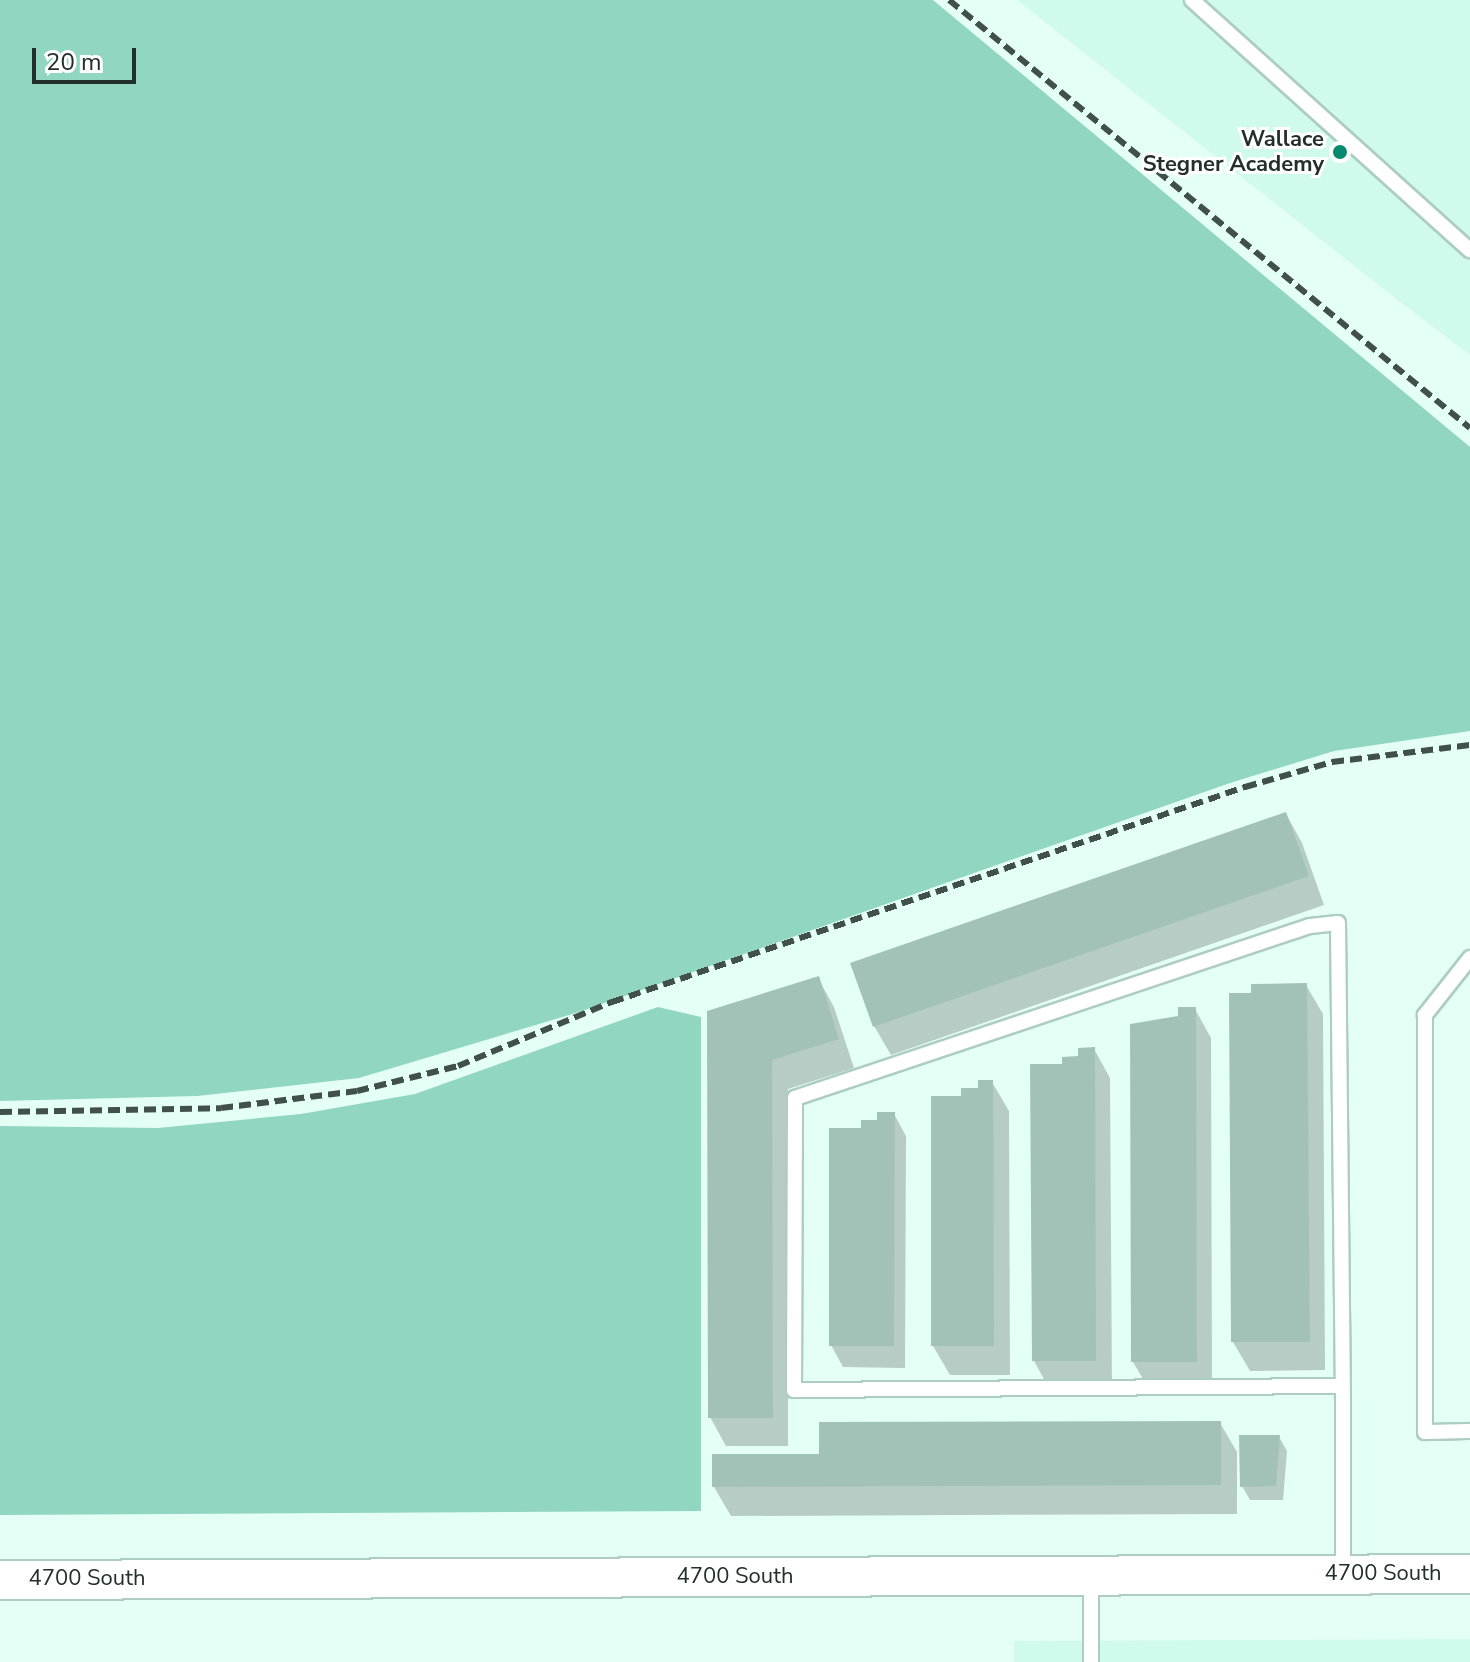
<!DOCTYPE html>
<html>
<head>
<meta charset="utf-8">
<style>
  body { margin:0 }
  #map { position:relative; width:1470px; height:1662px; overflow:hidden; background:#e4fff5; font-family:"Nunito Sans",sans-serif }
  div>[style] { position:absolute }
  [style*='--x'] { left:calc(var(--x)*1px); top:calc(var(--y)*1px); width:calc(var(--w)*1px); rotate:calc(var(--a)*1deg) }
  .built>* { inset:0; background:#d0fbec }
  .green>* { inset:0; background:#91d6c1 }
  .shadow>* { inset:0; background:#0003 }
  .building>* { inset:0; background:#a2c2b8 }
  .roads { filter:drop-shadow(2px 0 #adcdc3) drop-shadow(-2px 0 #adcdc3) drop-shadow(0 2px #adcdc3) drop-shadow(0 -2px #adcdc3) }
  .lane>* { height:14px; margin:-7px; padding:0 7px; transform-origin:7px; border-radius:7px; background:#fff }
  .secondary>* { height:38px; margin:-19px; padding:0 19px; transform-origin:19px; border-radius:19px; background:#fff }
  .rail>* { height:6px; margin-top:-3px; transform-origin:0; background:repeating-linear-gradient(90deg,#41504a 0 12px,transparent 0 18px) }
  .dots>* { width:22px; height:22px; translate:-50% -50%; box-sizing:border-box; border:4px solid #fff; border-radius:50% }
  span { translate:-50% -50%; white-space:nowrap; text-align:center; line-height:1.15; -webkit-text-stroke:6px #fff; paint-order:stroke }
  .poi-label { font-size:22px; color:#222f2a; font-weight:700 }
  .right { translate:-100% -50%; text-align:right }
  .street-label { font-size:22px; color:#222f2a }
  .scale { position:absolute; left:32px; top:48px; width:104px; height:36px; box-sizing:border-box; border:4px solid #222f2a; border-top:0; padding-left:10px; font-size:24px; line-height:28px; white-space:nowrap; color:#222f2a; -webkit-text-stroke:6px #fff; paint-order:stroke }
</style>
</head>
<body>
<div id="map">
  <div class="built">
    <div style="clip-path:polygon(1017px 0,1470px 0,1470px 355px,1404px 305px)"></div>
    <div style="clip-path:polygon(1470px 1639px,1470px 1662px,1014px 1662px,1014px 1641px)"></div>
  </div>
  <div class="green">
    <div style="clip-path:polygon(0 0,933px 0,1470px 447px,1470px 731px,1334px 751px,1230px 783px,579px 1012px,359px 1078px,197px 1096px,0 1101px)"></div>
    <div style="clip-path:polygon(658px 1007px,701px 1017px,701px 1511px,0 1515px,0 1126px,158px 1128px,301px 1114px,415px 1094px)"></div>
  </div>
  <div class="shadow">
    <div style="clip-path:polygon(1286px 814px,1302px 843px,1324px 905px,891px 1055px,874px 1026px)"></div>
    <div style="clip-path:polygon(818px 978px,834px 1007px,854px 1068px,788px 1089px,788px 1446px,726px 1446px,710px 1417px,709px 1013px)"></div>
    <div style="clip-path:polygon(1306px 985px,1323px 1014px,1325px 1370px,1250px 1371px,1233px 1342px,1253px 995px)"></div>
    <div style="clip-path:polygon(1195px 1009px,1211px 1038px,1212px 1391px,1150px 1391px,1133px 1362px,1180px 1018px)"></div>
    <div style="clip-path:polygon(1094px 1049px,1110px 1078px,1112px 1390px,1050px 1390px,1034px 1361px,1064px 1066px)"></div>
    <div style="clip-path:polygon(992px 1082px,1009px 1111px,1010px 1375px,950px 1375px,933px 1346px,963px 1098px)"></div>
    <div style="clip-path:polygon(894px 1114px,906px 1136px,905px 1368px,843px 1367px,831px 1345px,863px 1130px)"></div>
    <div style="clip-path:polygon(1220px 1423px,1237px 1452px,1237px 1514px,731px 1516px,714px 1487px,821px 1456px)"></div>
    <div style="clip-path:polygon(1279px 1437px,1287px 1451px,1283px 1500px,1250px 1500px,1242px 1486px)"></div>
  </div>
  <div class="building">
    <div style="clip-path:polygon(1286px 812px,1309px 876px,873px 1027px,850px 963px)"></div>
    <div style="clip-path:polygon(819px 976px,839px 1039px,772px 1060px,773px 1418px,708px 1418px,707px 1011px)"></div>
    <div style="clip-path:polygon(1307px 983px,1310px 1342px,1231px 1342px,1229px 993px,1251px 993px,1251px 984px)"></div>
    <div style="clip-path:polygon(1178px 1007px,1196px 1007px,1197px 1362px,1131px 1362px,1130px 1024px,1178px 1016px)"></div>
    <div style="clip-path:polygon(1095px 1047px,1096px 1361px,1032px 1361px,1030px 1064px,1062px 1064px,1062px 1057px,1078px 1056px,1078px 1048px)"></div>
    <div style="clip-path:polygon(978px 1080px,993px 1080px,994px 1346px,931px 1346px,931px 1096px,961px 1096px,961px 1088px,978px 1088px)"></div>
    <div style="clip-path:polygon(877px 1112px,895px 1112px,894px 1346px,829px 1346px,829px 1128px,861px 1128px,861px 1120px,877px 1120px)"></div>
    <div style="clip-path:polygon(1221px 1421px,1221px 1485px,712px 1487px,712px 1454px,819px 1454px,819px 1422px)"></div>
    <div style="clip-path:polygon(1239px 1435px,1280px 1435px,1276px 1486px,1240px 1487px)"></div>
  </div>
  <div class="roads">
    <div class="lane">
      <div style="--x:1192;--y:0;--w:374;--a:42"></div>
      <div style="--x:1470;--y:958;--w:73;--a:128.3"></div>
      <div style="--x:1425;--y:1015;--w:417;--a:90"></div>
      <div style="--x:1425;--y:1432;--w:45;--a:-1.3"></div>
      <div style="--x:1342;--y:1386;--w:548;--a:179.58"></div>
      <div style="--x:794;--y:1390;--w:292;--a:-89.8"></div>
      <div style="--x:795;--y:1098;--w:543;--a:-18.47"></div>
      <div style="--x:1310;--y:926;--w:28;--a:-6"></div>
      <div style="--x:1338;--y:923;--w:483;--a:89.4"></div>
      <div style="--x:1343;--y:1406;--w:168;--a:90"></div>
      <div style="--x:1091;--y:1662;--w:84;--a:-90"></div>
    </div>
    <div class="secondary">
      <div style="--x:0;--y:1580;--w:1470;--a:-0.23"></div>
    </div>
  </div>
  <div class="rail">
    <div style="--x:949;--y:0;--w:674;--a:39.4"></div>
    <div style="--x:0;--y:1112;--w:221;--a:-1"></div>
    <div style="--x:221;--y:1108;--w:137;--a:-7.1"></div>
    <div style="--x:357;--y:1091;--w:104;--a:-13.9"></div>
    <div style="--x:458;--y:1066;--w:167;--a:-22.6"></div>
    <div style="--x:612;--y:1002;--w:669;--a:-18.76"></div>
    <div style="--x:1245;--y:787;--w:91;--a:-16"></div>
    <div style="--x:1332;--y:762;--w:139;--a:-7"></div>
  </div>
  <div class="dots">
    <div style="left:1340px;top:152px;background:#068b71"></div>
  </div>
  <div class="poi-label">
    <span class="right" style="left:1324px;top:152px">Wallace<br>Stegner Academy</span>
  </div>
  <div class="street-label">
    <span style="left:1383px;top:1574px">4700 South</span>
    <span style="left:735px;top:1577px">4700 South</span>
    <span style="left:87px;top:1579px">4700 South</span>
  </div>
  <div class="scale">20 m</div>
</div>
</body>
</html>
